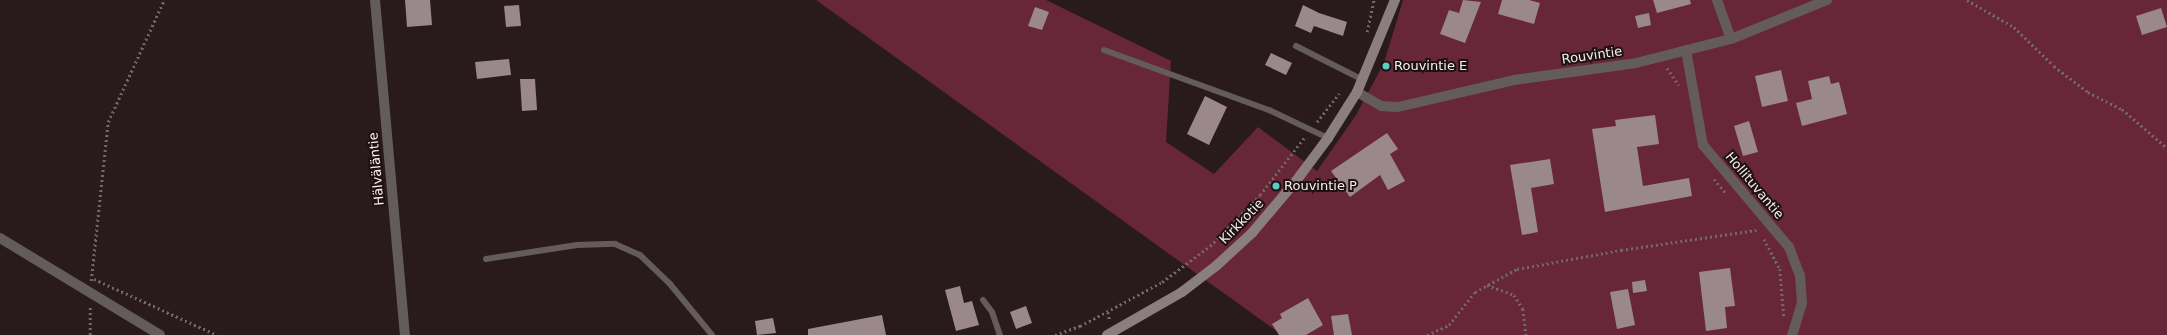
<!DOCTYPE html>
<html>
<head>
<meta charset="utf-8">
<style>
  body { margin:0 }
  #map { position:relative; width:2167px; height:335px; overflow:hidden; background:#281a1d; font-family:"DejaVu Sans",sans-serif }
  div>[style] { position:absolute }
  [style*='--x'] { left:calc(var(--x)*1px); top:calc(var(--y)*1px); width:calc(var(--w)*1px); rotate:calc(var(--a)*1deg) }
  .green>* { inset:0; background:#682739 }
  .building>* { inset:0; background:#9a888b }
  .path>* { height:2.5px; margin-top:-1.25px; transform-origin:0; background:repeating-linear-gradient(90deg,#74676a 0 2px,transparent 0 5px) }
  .lane>* { height:6px; margin:-3px; padding:0 3px; transform-origin:3px; border-radius:3px; background:#635b5c }
  .street>* { height:10px; margin:-5px; padding:0 5px; transform-origin:5px; border-radius:5px; background:#635b5c }
  .secondary>* { height:10px; margin:-5px; padding:0 5px; transform-origin:5px; border-radius:5px; background:#8a7e80 }
  .dots>* { width:11px; height:11px; translate:-50% -50%; box-sizing:border-box; border:2px solid #1e1114; border-radius:50% }
  span { translate:-50% -50%; white-space:nowrap; text-align:center; line-height:1.15; -webkit-text-stroke:4px #1e1114; paint-order:stroke }
  .street-label { font-size:13px; color:#f8eef0 }
  .poi-label { font-size:13px; color:#f8eef0 }
  .left { translate:0 -50%; text-align:left }
</style>
</head>
<body>
<div id="map">
  <div class="green">
    <div style="clip-path:polygon(816px 0,1046px 0,1171px 61px,1166px 142px,1214px 174px,1258px 127px,1317px 171px,1356px 115px,1384px 63px,1403px 0,2167px 0,2167px 335px,1282px 335px)"></div>
  </div>
  <div class="building">
    <div style="clip-path:polygon(405px 0,430px 0,432px 25px,407px 27px)"></div>
    <div style="clip-path:polygon(1463px 0,1481px 2px,1465px 43px,1440px 34px,1449px 10px,1459px 13px)"></div>
    <div style="clip-path:polygon(1502px 0,1529px 0,1540px 3px,1534px 24px,1498px 14px)"></div>
    <div style="clip-path:polygon(1653px 0,1690px 0,1691px 4px,1657px 13px)"></div>
    <div style="clip-path:polygon(519px 5px,521px 26px,506px 27px,504px 6px)"></div>
    <div style="clip-path:polygon(1303px 5px,1319px 13px,1347px 22px,1343px 36px,1314px 26px,1311px 33px,1295px 26px)"></div>
    <div style="clip-path:polygon(1035px 7px,1049px 12px,1042px 30px,1028px 26px)"></div>
    <div style="clip-path:polygon(2161px 8px,2167px 27px,2142px 35px,2136px 16px)"></div>
    <div style="clip-path:polygon(1649px 13px,1651px 25px,1638px 28px,1635px 16px)"></div>
    <div style="clip-path:polygon(1271px 53px,1292px 63px,1286px 75px,1265px 65px)"></div>
    <div style="clip-path:polygon(509px 59px,511px 75px,477px 79px,475px 62px)"></div>
    <div style="clip-path:polygon(1781px 70px,1788px 101px,1762px 107px,1755px 76px)"></div>
    <div style="clip-path:polygon(1829px 76px,1831px 84px,1839px 82px,1847px 114px,1802px 126px,1796px 103px,1812px 99px,1808px 81px)"></div>
    <div style="clip-path:polygon(520px 79px,535px 79px,537px 110px,522px 111px)"></div>
    <div style="clip-path:polygon(1205px 96px,1227px 107px,1209px 145px,1187px 134px)"></div>
    <div style="clip-path:polygon(1655px 115px,1659px 144px,1637px 147px,1643px 186px,1689px 178px,1692px 196px,1605px 212px,1592px 129px,1616px 126px,1615px 120px)"></div>
    <div style="clip-path:polygon(1749px 121px,1758px 152px,1743px 156px,1734px 126px)"></div>
    <div style="clip-path:polygon(1387px 133px,1398px 149px,1390px 154px,1405px 181px,1388px 190px,1380px 175px,1350px 197px,1331px 171px)"></div>
    <div style="clip-path:polygon(1550px 159px,1554px 184px,1531px 188px,1538px 232px,1522px 235px,1510px 165px)"></div>
    <div style="clip-path:polygon(1730px 268px,1735px 306px,1725px 307px,1727px 328px,1706px 331px,1699px 272px)"></div>
    <div style="clip-path:polygon(1645px 280px,1647px 291px,1633px 293px,1632px 282px)"></div>
    <div style="clip-path:polygon(960px 286px,964px 303px,972px 301px,979px 325px,956px 331px,945px 290px)"></div>
    <div style="clip-path:polygon(1628px 289px,1635px 325px,1617px 329px,1610px 292px)"></div>
    <div style="clip-path:polygon(1308px 298px,1323px 325px,1306px 335px,1279px 335px,1272px 324px,1282px 318px,1280px 314px)"></div>
    <div style="clip-path:polygon(1026px 306px,1032px 323px,1016px 329px,1010px 312px)"></div>
    <div style="clip-path:polygon(1348px 314px,1352px 335px,1334px 335px,1331px 316px)"></div>
    <div style="clip-path:polygon(882px 315px,886px 335px,808px 335px,808px 329px)"></div>
    <div style="clip-path:polygon(773px 318px,776px 333px,757px 335px,755px 321px)"></div>
  </div>
  <div class="path">
    <div style="--x:1967;--y:0;--w:54;--a:29.9"></div>
    <div style="--x:2014;--y:27;--w:56;--a:44.3"></div>
    <div style="--x:2054;--y:66;--w:43;--a:37.4"></div>
    <div style="--x:2088;--y:92;--w:38;--a:27"></div>
    <div style="--x:2122;--y:109;--w:60;--a:40.9"></div>
    <div style="--x:1367;--y:32;--w:33;--a:-78"></div>
    <div style="--x:1667;--y:68;--w:21;--a:55"></div>
    <div style="--x:1317;--y:122;--w:36;--a:-52"></div>
    <div style="--x:1714;--y:179;--w:17;--a:50"></div>
    <div style="--x:1764;--y:239;--w:34;--a:62"></div>
    <div style="--x:1780;--y:269;--w:48;--a:85.2"></div>
    <div style="--x:94;--y:279;--w:135;--a:24.5"></div>
    <div style="--x:91;--y:281;--w:160;--a:-83.9"></div>
    <div style="--x:108;--y:122;--w:134;--a:-65.3"></div>
    <div style="--x:1487;--y:285;--w:29;--a:20"></div>
    <div style="--x:1514;--y:295;--w:17;--a:57"></div>
    <div style="--x:1523;--y:309;--w:26;--a:83"></div>
    <div style="--x:1108;--y:312;--w:9;--a:77"></div>
    <div style="--x:90;--y:335;--w:30;--a:-90"></div>
    <div style="--x:1055;--y:335;--w:27;--a:-20"></div>
    <div style="--x:1080;--y:326;--w:93;--a:-28.2"></div>
    <div style="--x:1162;--y:282;--w:60;--a:-36.9"></div>
    <div style="--x:1210;--y:246;--w:71;--a:-45.6"></div>
    <div style="--x:1260;--y:195;--w:72;--a:-52.3"></div>
    <div style="--x:1427;--y:335;--w:24;--a:-24"></div>
    <div style="--x:1449;--y:325;--w:42;--a:-51.8"></div>
    <div style="--x:1475;--y:292;--w:48;--a:-28.7"></div>
    <div style="--x:1517;--y:269;--w:106;--a:-10.4"></div>
    <div style="--x:1621;--y:250;--w:137;--a:-8.4"></div>
  </div>
  <div class="lane">
    <div style="--x:1296;--y:46;--w:75;--a:26.9"></div>
    <div style="--x:1104;--y:50;--w:176;--a:20"></div>
    <div style="--x:1269;--y:110;--w:65;--a:25.4"></div>
    <div style="--x:486;--y:259;--w:92;--a:-8.7"></div>
    <div style="--x:577;--y:245;--w:38;--a:-2"></div>
    <div style="--x:615;--y:244;--w:27;--a:24"></div>
    <div style="--x:640;--y:255;--w:42;--a:44"></div>
    <div style="--x:670;--y:284;--w:66;--a:50.5"></div>
    <div style="--x:983;--y:300;--w:15;--a:53"></div>
    <div style="--x:992;--y:312;--w:24;--a:71"></div>
  </div>
  <div class="street">
    <div style="--x:375;--y:0;--w:336;--a:84.9"></div>
    <div style="--x:1717;--y:0;--w:41;--a:70.3"></div>
    <div style="--x:1686;--y:50;--w:97;--a:79.9"></div>
    <div style="--x:1703;--y:145;--w:133;--a:49.9"></div>
    <div style="--x:1789;--y:247;--w:30;--a:69"></div>
    <div style="--x:1800;--y:275;--w:28;--a:86"></div>
    <div style="--x:1802;--y:303;--w:34;--a:107"></div>
    <div style="--x:1357;--y:92;--w:28;--a:30"></div>
    <div style="--x:1381;--y:106;--w:17;--a:3"></div>
    <div style="--x:1398;--y:107;--w:119;--a:-13.1"></div>
    <div style="--x:1514;--y:80;--w:123;--a:-7.9"></div>
    <div style="--x:1636;--y:63;--w:98;--a:-14.2"></div>
    <div style="--x:1731;--y:39;--w:104;--a:-22.1"></div>
    <div style="--x:0;--y:238;--w:187;--a:31.2"></div>
  </div>
  <div class="secondary">
    <div style="--x:1107;--y:335;--w:86;--a:-29.8"></div>
    <div style="--x:1182;--y:292;--w:43;--a:-37.4"></div>
    <div style="--x:1216;--y:266;--w:49;--a:-42.5"></div>
    <div style="--x:1252;--y:233;--w:68;--a:-49.8"></div>
    <div style="--x:1296;--y:181;--w:54;--a:-53.3"></div>
    <div style="--x:1328;--y:138;--w:54;--a:-57.8"></div>
    <div style="--x:1357;--y:92;--w:100;--a:-67.6"></div>
  </div>
  <div class="dots">
    <div style="left:1386px;top:66px;background:#57cec1"></div>
    <div style="left:1276px;top:186px;background:#57cec1"></div>
  </div>
  <div class="street-label">
    <span style="left:1592px;top:56px;rotate:-8deg">Rouvintie</span>
    <span style="left:377px;top:169px;rotate:-95deg">Hälväläntie</span>
    <span style="left:1754px;top:186px;rotate:50deg">Hollituvantie</span>
    <span style="left:1242px;top:222px;rotate:-46deg">Kirkkotie</span>
  </div>
  <div class="poi-label">
    <span class="left" style="left:1394px;top:66px">Rouvintie E</span>
    <span class="left" style="left:1284px;top:186px">Rouvintie P</span>
  </div>
</div>
</body>
</html>
